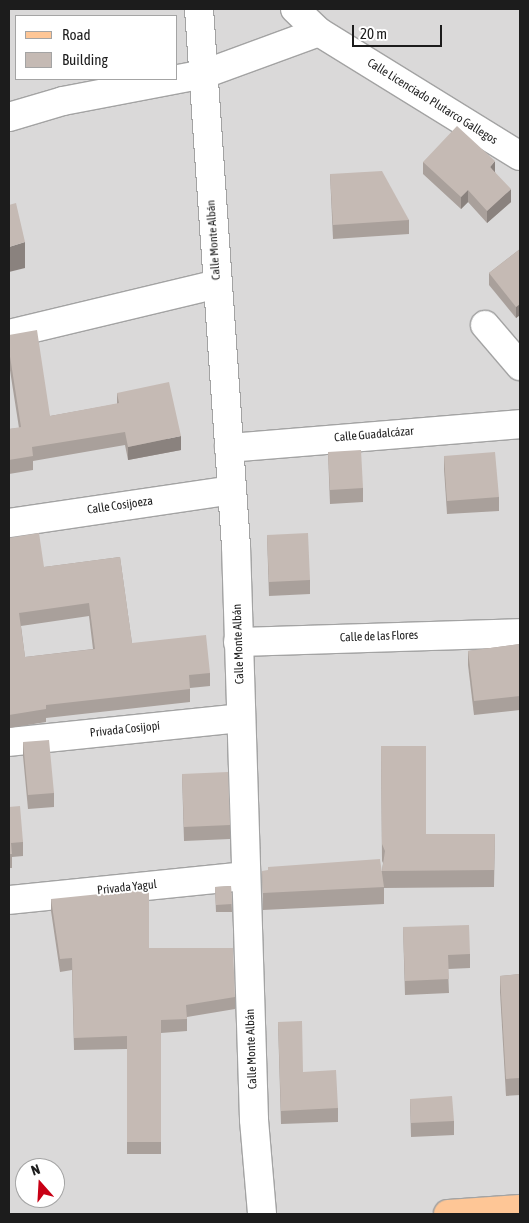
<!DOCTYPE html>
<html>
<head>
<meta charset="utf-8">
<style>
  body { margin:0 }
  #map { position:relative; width:529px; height:1223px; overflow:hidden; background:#eee8e1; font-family:"Asap Condensed",sans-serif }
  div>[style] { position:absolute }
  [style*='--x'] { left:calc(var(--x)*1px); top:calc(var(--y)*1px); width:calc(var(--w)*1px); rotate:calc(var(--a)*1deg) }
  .residential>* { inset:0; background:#dad9d9 }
  .roads { filter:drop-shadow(1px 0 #a3a3a3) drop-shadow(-1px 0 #a3a3a3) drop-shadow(0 1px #a3a3a3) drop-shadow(0 -1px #a3a3a3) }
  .minor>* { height:28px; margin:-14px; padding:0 14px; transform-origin:14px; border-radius:14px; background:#fff }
  .primary>* { height:28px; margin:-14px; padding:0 14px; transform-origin:14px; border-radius:14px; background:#fec696 }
  .wall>* { inset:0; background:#a9a09b }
  .shaded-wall>* { inset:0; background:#8a827e }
  .building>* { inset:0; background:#c5bab4 }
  span { translate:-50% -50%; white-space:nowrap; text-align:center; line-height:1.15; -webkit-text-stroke:4px #fff; paint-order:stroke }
  .street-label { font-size:12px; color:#1c1c1c }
  .frame { position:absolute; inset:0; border:10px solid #1c1c1c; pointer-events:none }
  .legend { position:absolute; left:15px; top:15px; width:162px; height:65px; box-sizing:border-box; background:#fff; border:1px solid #a4a4a4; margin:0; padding:6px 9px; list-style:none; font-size:15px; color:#1c1c1c }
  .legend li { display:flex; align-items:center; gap:10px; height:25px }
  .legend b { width:25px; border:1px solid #a4a4a4 }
  .north { position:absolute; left:15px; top:1158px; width:50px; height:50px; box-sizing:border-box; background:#fff; border:1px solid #a4a4a4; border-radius:50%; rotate:341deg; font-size:14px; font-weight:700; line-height:20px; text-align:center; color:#1c1c1c }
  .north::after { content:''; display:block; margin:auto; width:18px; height:22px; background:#c80015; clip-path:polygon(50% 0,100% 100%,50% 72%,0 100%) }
  .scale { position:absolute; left:352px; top:25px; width:90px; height:22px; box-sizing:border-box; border:2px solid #1c1c1c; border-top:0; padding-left:6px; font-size:15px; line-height:18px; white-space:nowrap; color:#1c1c1c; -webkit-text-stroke:4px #fff; paint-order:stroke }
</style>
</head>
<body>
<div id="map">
  <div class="residential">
    <div style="clip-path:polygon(evenodd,9px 9px,520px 9px,520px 1214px,9px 1214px,9px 9px,16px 16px,176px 16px,176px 79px,16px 79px,16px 16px,9px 9px,25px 1168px,55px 1168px,55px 1198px,25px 1198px,25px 1168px)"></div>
  </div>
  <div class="roads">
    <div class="minor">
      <div style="--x:199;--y:9;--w:538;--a:86.06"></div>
      <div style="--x:236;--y:546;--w:574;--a:88.2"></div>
      <div style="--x:254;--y:1120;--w:94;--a:85.1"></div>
      <div style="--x:295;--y:9;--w:33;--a:44"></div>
      <div style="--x:319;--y:32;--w:236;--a:31.7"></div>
      <div style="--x:9;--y:117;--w:56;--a:-16.5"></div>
      <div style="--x:63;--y:101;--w:144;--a:-10.8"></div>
      <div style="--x:204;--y:74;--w:122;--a:-20.1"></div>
      <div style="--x:485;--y:325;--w:54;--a:49.5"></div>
      <div style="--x:9;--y:334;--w:214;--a:-13.5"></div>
      <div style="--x:229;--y:448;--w:292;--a:-4.7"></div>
      <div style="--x:9;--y:523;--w:225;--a:-8.4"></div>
      <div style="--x:238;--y:642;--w:282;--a:-1.8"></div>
      <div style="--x:9;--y:742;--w:233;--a:-5.9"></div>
      <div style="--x:9;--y:900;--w:237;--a:-5.8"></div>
    </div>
    <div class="primary">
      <div style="--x:448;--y:1214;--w:72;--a:-4"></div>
    </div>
  </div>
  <div class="wall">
    <div style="clip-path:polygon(423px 162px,495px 172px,511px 202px,487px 223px,468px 202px,461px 209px,423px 174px)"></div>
    <div style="clip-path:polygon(330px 174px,409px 220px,409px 234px,333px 239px)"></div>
    <div style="clip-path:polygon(520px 249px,520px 315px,516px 318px,489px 285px,489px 273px)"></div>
    <div style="clip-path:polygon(9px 335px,50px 416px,117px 404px,117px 393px,181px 450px,128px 460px,125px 445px,33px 461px,33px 470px,9px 474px,9px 429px,19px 428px,9px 364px)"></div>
    <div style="clip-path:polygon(328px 452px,363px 488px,363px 502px,330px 504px)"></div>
    <div style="clip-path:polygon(444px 456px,499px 497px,499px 511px,447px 514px,444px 469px)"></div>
    <div style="clip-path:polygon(267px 535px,310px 580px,310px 594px,269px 596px)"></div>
    <div style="clip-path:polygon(evenodd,9px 538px,44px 567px,120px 557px,132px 643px,210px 673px,210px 686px,190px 688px,190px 702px,46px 718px,46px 722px,9px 728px,9px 538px,89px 616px,93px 649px,25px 657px,21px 626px,89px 616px)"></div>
    <div style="clip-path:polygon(520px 644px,520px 710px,474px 715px,468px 665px,468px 651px)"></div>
    <div style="clip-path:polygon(23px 742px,54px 793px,54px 807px,28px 809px,23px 756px)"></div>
    <div style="clip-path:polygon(381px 746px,426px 834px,495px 834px,494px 887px,384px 888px,384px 904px,263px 910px,262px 871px,382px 871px,383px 863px,382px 861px)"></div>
    <div style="clip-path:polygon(182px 774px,230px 825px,230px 839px,184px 841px)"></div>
    <div style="clip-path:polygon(9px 807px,23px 842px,23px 856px,12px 857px,12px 868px,9px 868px)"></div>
    <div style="clip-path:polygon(231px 886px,232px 912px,216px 912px,215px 887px)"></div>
    <div style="clip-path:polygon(51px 899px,149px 948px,235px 997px,235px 1009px,187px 1017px,187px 1031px,161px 1033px,161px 1154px,127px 1154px,127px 1049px,74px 1050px,72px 970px,60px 972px,51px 911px)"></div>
    <div style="clip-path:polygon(403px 927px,470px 954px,470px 968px,448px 969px,449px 993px,405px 995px)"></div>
    <div style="clip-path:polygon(520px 974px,520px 1095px,506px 1096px,500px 992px,500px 976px)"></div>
    <div style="clip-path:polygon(278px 1022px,303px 1072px,338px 1108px,338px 1122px,281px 1124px)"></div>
    <div style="clip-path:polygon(410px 1099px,454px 1121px,454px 1135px,411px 1137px)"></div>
  </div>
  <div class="shaded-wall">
    <div style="clip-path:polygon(495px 161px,495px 174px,490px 167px)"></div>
    <div style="clip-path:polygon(511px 189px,511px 202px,487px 223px,487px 211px)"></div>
    <div style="clip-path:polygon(468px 190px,468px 202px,461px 209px,461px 197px)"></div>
    <div style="clip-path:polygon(25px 242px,25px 268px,9px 272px,9px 247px)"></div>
    <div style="clip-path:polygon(520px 304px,520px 315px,516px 318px,516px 307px)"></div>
    <div style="clip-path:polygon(181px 436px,181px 450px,128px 460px,128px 447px)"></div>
  </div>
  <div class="building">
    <div style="clip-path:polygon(457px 126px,495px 161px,490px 167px,511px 189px,487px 211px,468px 190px,461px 197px,423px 162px)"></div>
    <div style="clip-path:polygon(382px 171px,409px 220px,333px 225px,330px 174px)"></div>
    <div style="clip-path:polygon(16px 203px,25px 242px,9px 247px,9px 205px)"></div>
    <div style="clip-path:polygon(520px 249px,520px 304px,516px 307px,489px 273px)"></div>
    <div style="clip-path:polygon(37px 330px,50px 416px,119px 403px,117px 393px,169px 382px,181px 436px,128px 447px,125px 432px,32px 447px,33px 456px,9px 460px,9px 429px,21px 427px,9px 350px,9px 335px)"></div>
    <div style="clip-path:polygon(361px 450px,363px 488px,330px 490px,328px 452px)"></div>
    <div style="clip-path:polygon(495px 452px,499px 497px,447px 501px,444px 456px)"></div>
    <div style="clip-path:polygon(evenodd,39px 533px,44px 567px,120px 557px,132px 643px,206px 635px,210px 673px,189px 675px,190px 689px,46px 705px,46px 709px,9px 715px,9px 538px,39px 533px,89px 603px,95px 649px,25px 657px,19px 613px,89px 603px)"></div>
    <div style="clip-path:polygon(308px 533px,310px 580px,269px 582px,267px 535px)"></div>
    <div style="clip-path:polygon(520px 644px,520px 696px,474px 701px,468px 651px)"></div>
    <div style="clip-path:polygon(49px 740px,54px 793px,28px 795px,23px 742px)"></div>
    <div style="clip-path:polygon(381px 746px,426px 746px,426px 834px,495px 834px,494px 870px,382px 871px,385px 851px,382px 844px)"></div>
    <div style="clip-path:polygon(228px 772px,230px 825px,184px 827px,182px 774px)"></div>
    <div style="clip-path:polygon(20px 806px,23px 842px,11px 843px,12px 854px,9px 854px,9px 807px)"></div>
    <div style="clip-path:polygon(380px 859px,384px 887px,263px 893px,262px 871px,268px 870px,268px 867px)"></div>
    <div style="clip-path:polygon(231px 886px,232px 904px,216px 905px,215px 887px)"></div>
    <div style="clip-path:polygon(149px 889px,149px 948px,233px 948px,235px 997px,186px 1005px,187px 1019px,161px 1020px,161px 1142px,127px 1142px,127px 1036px,74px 1038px,72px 958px,60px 959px,51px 899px)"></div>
    <div style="clip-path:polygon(469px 925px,470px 954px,448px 955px,449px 979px,405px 981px,403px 927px)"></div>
    <div style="clip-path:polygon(520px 974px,520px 1078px,506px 1079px,500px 976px)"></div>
    <div style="clip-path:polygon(302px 1021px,303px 1072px,336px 1070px,338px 1108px,281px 1111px,278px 1022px)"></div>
    <div style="clip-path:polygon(452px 1096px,454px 1121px,411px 1123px,410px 1099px)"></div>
  </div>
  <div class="street-label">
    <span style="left:432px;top:102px;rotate:32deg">Calle Licenciado Plutarco Gallegos</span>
    <span style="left:214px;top:240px;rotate:-94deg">Calle Monte Albán</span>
    <span style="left:374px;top:435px;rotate:-5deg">Calle Guadalcázar</span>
    <span style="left:120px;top:506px;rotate:-8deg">Calle Cosijoeza</span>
    <span style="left:379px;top:637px;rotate:-2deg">Calle de las Flores</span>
    <span style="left:239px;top:644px;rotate:-92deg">Calle Monte Albán</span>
    <span style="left:125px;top:730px;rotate:-6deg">Privada Cosijopí</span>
    <span style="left:127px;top:888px;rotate:-6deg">Privada Yagul</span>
    <span style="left:252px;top:1049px;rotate:-92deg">Calle Monte Albán</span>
  </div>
  <div class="frame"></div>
  <ul class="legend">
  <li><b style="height:6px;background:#fec696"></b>Road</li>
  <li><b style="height:14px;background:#c5bab4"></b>Building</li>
  </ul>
  <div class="north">N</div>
  <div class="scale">20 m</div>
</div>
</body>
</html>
